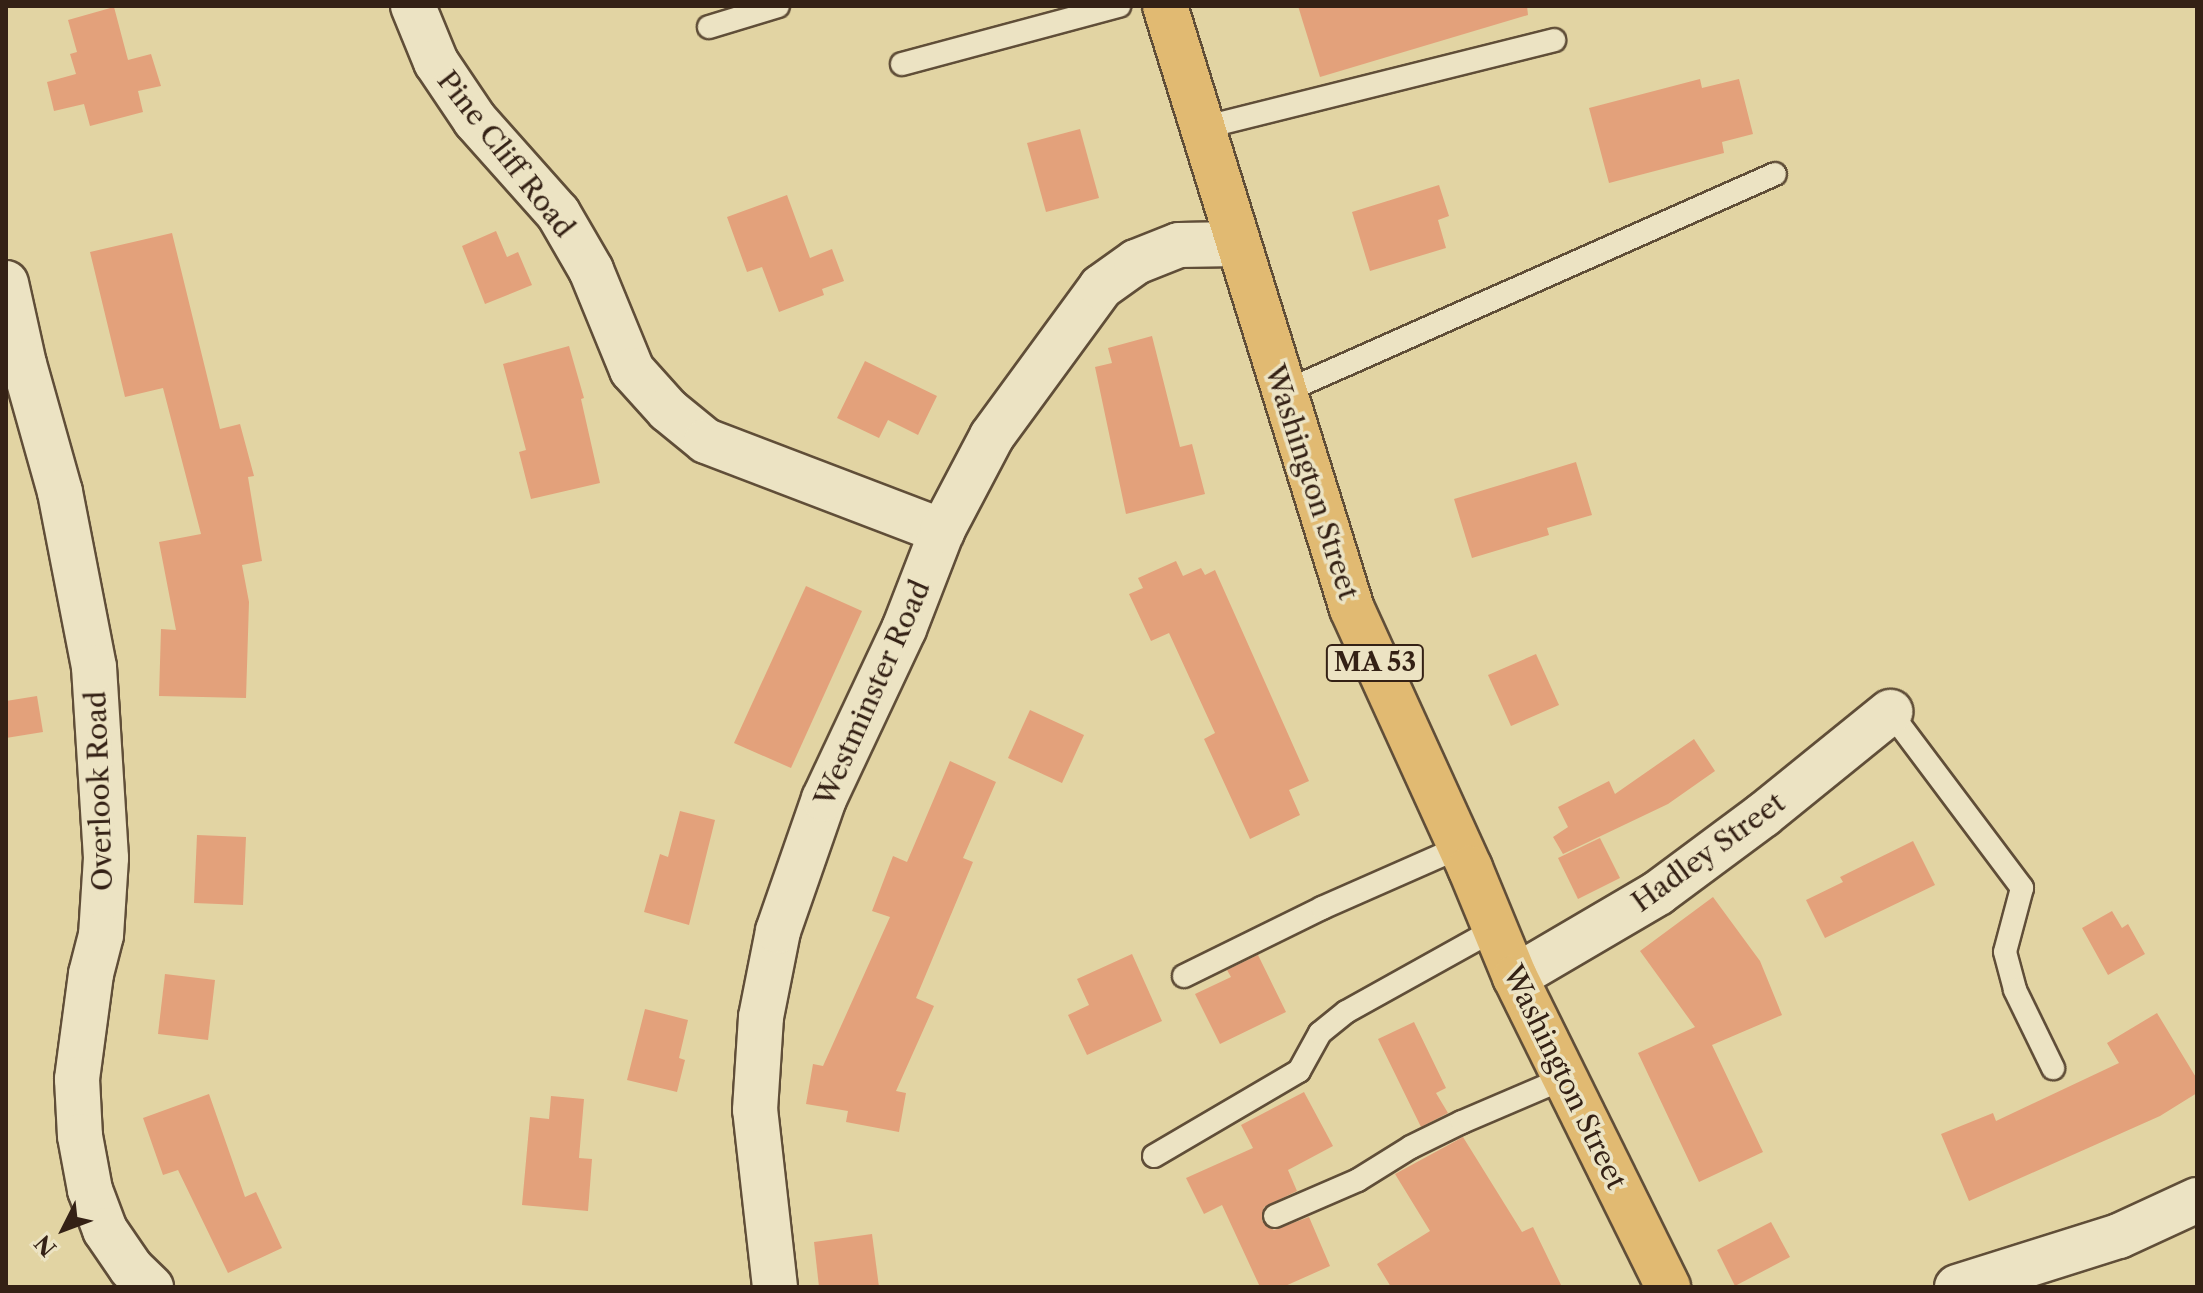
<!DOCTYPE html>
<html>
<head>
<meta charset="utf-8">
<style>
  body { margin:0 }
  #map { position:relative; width:2203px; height:1293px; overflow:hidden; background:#e2d4a3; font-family:"Libre Caslon Text",serif }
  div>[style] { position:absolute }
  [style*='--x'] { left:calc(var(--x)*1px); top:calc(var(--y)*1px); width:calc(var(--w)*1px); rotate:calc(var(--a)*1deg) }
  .building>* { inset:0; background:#e3a17b }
  .roads { filter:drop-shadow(2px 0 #604e38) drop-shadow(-2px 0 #604e38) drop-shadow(0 2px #604e38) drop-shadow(0 -2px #604e38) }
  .service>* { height:22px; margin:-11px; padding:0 11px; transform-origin:11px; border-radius:11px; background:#ece3c3 }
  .minor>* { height:44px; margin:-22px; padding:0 22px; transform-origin:22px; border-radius:22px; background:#ece3c3 }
  .primary>* { height:44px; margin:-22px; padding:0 22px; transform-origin:22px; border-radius:22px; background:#e1ba72 }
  span { translate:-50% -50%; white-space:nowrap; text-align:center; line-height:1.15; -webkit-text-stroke:7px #ece3c3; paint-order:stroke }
  .shield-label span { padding:2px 6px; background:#ece3c3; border:2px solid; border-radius:6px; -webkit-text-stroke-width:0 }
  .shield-label { font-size:26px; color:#342115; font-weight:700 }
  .street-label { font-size:28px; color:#342115 }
  .frame { position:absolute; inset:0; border:8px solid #342115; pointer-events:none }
  .north { position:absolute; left:24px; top:1189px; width:80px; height:80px; -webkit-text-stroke:6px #ece3c3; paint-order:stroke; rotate:228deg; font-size:22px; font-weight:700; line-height:32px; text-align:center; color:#342115 }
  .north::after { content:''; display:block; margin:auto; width:28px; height:36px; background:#342115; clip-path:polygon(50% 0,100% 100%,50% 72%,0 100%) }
</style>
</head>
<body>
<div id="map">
  <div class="building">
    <div style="clip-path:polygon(1298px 6px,1527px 6px,1528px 15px,1320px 77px)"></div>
    <div style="clip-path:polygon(114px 7px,128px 60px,151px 54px,161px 86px,138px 91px,143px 112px,90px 126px,84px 104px,54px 111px,47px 82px,76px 74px,70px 54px,77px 52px,68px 20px)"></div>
    <div style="clip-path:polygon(1700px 79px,1702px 88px,1739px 79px,1753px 134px,1722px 142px,1724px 153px,1609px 183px,1589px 108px)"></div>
    <div style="clip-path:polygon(1080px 129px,1099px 198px,1046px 212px,1027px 143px)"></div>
    <div style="clip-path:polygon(1439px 185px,1449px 216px,1438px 220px,1446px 248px,1370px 271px,1352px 212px)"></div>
    <div style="clip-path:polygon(787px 195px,810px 258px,832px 249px,844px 281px,822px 289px,824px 295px,779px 312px,762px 267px,747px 272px,727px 217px)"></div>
    <div style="clip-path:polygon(496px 231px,507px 257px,518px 252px,532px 285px,485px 304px,462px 246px)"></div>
    <div style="clip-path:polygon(172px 233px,220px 429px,240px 424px,254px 476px,248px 477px,262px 561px,242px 565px,249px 602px,246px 698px,159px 696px,161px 629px,176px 630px,159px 542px,201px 534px,163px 388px,125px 397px,90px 252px)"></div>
    <div style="clip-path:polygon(1152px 336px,1180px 447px,1192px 444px,1205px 494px,1126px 514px,1095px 367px,1112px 363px,1108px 348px)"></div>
    <div style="clip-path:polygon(569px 346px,584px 398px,581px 399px,600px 483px,531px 499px,519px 452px,526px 450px,503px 364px)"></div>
    <div style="clip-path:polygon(865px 361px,937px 396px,918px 435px,888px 420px,879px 438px,837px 418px)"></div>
    <div style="clip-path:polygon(1576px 462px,1592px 515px,1547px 528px,1549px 535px,1472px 558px,1454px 499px)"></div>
    <div style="clip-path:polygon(1176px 561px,1183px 576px,1201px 568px,1205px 575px,1215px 570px,1309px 781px,1289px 790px,1300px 815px,1250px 839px,1204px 739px,1215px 733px,1169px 633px,1151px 641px,1129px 594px,1143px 588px,1138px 578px)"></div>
    <div style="clip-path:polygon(806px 586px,862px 611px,791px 768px,734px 743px)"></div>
    <div style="clip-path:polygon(1536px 654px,1559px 705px,1511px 726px,1488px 675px)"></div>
    <div style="clip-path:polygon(37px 696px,43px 732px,6px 738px,6px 701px)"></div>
    <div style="clip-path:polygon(1030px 710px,1084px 735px,1062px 783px,1008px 758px)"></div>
    <div style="clip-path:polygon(1694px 739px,1715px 771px,1668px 804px,1563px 854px,1553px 837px,1568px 827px,1558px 807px,1609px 781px,1615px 794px)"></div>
    <div style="clip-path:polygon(950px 761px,996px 782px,963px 858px,973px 862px,916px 998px,934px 1006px,896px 1091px,906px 1093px,899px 1132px,846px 1122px,848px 1111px,806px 1104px,813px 1064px,823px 1066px,890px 917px,872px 911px,893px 856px,907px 862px)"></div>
    <div style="clip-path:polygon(680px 811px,715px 820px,689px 925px,644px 912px,660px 854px,668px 857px)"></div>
    <div style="clip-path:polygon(197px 835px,246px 837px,243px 905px,194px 903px)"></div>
    <div style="clip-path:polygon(1600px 838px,1620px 878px,1578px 899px,1558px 858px)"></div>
    <div style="clip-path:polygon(1913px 841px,1935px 885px,1825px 938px,1806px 900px,1843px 882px,1840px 877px)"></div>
    <div style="clip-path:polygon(1713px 897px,1760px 961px,1782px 1015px,1712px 1045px,1763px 1152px,1699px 1182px,1638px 1053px,1695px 1027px,1640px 951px)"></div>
    <div style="clip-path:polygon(2112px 911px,2122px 928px,2128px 924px,2145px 954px,2108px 975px,2082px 928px)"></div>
    <div style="clip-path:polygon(1132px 954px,1162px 1021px,1087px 1055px,1068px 1015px,1089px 1005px,1077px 979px)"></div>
    <div style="clip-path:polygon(1258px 955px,1286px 1012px,1220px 1044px,1195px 994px,1231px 977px,1227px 970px)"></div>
    <div style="clip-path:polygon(165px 974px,215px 980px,208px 1040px,158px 1034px)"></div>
    <div style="clip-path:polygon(645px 1009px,688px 1020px,679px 1058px,685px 1060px,677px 1092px,627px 1080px)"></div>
    <div style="clip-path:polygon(2157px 1013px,2197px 1079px,2197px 1093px,2160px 1116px,1969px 1201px,1941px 1134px,1993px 1113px,1996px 1121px,2119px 1063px,2107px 1043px)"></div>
    <div style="clip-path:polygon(1414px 1022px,1446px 1088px,1436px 1093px,1448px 1113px,1421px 1127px,1378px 1039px)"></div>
    <div style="clip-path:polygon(1304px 1092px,1333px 1146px,1288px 1170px,1297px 1191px,1264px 1207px,1262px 1221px,1274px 1230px,1309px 1217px,1330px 1266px,1283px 1287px,1260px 1287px,1222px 1205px,1204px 1214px,1186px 1178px,1253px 1148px,1241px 1125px)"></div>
    <div style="clip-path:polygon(209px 1094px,245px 1197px,256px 1192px,282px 1248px,228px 1273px,178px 1170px,163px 1175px,143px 1118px)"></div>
    <div style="clip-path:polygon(551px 1096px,584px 1099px,579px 1158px,592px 1159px,588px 1211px,522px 1205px,530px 1117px,549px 1119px)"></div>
    <div style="clip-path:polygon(1463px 1137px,1522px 1232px,1533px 1227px,1562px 1287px,1391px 1287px,1377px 1264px,1430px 1231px,1395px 1174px)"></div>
    <div style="clip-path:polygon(1771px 1222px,1790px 1257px,1735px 1286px,1717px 1250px)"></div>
    <div style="clip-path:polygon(872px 1234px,879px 1287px,819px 1287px,814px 1242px)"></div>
  </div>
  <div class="roads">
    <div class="service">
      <div style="--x:709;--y:27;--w:72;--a:-16.9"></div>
      <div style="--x:902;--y:64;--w:225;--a:-15"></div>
      <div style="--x:1202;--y:128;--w:363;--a:-14"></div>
      <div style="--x:1284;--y:392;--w:537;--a:-23.94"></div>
      <div style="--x:1890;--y:712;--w:220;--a:53.1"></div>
      <div style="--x:2022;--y:888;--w:66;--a:104.9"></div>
      <div style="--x:2005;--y:952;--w:39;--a:75"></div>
      <div style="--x:2015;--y:990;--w:87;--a:64"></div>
      <div style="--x:1184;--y:976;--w:154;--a:-26.2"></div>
      <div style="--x:1322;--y:908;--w:151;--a:-23.8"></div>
      <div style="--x:1154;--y:1156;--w:168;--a:-30.4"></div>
      <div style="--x:1299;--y:1071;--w:43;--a:-61.1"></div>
      <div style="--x:1320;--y:1033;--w:33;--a:-39"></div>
      <div style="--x:1346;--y:1012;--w:171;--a:-29.1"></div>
      <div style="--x:1275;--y:1216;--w:90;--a:-23.4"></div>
      <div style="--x:1358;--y:1180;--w:62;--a:-31.9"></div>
      <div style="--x:1411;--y:1147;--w:57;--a:-26.1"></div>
      <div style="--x:1462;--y:1122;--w:112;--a:-23.1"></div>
    </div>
    <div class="minor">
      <div style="--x:413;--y:6;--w:61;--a:67.7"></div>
      <div style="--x:436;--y:62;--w:70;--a:56.1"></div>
      <div style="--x:475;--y:120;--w:125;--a:48.3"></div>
      <div style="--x:558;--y:213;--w:66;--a:59.9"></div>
      <div style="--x:591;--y:270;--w:108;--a:67.7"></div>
      <div style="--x:632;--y:370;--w:54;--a:48"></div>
      <div style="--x:668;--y:410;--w:49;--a:39.2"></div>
      <div style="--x:706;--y:441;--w:253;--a:20.9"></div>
      <div style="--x:6;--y:283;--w:83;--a:77.5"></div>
      <div style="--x:24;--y:364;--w:133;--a:74.3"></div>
      <div style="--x:60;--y:492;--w:178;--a:79"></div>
      <div style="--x:94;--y:667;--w:191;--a:86.4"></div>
      <div style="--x:106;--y:858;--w:77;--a:93.7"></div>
      <div style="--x:101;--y:935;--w:40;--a:104.4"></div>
      <div style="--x:91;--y:974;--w:106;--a:97.6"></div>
      <div style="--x:77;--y:1079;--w:57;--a:87"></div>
      <div style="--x:80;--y:1136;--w:55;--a:79.5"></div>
      <div style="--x:90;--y:1190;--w:43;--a:69.4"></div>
      <div style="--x:105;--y:1230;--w:46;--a:55.6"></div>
      <div style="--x:131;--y:1268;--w:28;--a:44"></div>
      <div style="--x:1515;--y:977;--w:166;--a:-30.4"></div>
      <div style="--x:1658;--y:893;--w:131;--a:-36.6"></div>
      <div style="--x:1763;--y:815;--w:164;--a:-39"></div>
      <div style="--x:775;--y:1287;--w:178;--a:-96.4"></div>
      <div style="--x:755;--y:1110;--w:93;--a:-86.3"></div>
      <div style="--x:761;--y:1017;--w:88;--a:-78.8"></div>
      <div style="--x:778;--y:931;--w:140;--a:-70.8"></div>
      <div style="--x:824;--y:799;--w:188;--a:-64.8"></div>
      <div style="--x:904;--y:629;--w:105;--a:-68.8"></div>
      <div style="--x:942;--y:531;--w:107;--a:-62.2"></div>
      <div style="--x:992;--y:436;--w:185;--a:-53.8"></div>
      <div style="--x:1101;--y:287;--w:43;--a:-35.5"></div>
      <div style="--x:1136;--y:262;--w:46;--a:-21.6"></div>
      <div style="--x:1179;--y:245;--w:58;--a:-1"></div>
      <div style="--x:1957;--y:1287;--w:170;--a:-17.5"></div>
      <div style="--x:2119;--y:1236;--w:86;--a:-24.8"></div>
    </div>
    <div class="primary">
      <div style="--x:1165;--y:6;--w:631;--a:72.77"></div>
      <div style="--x:1352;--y:609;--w:285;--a:65.5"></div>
      <div style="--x:1470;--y:868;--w:118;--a:67.6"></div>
      <div style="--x:1515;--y:977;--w:346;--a:63.7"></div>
    </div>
  </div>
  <div class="shield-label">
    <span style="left:1375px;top:663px">MA 53</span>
  </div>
  <div class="street-label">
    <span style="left:506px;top:154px;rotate:52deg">Pine Cliff Road</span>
    <span style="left:1312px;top:482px;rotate:72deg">Washington Street</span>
    <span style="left:872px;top:693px;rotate:-66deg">Westminster Road</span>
    <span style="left:99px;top:791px;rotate:-92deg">Overlook Road</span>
    <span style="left:1708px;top:852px;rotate:-36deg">Hadley Street</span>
    <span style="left:1565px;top:1077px;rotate:64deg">Washington Street</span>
  </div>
  <div class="frame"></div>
  <div class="north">N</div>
</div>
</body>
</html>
